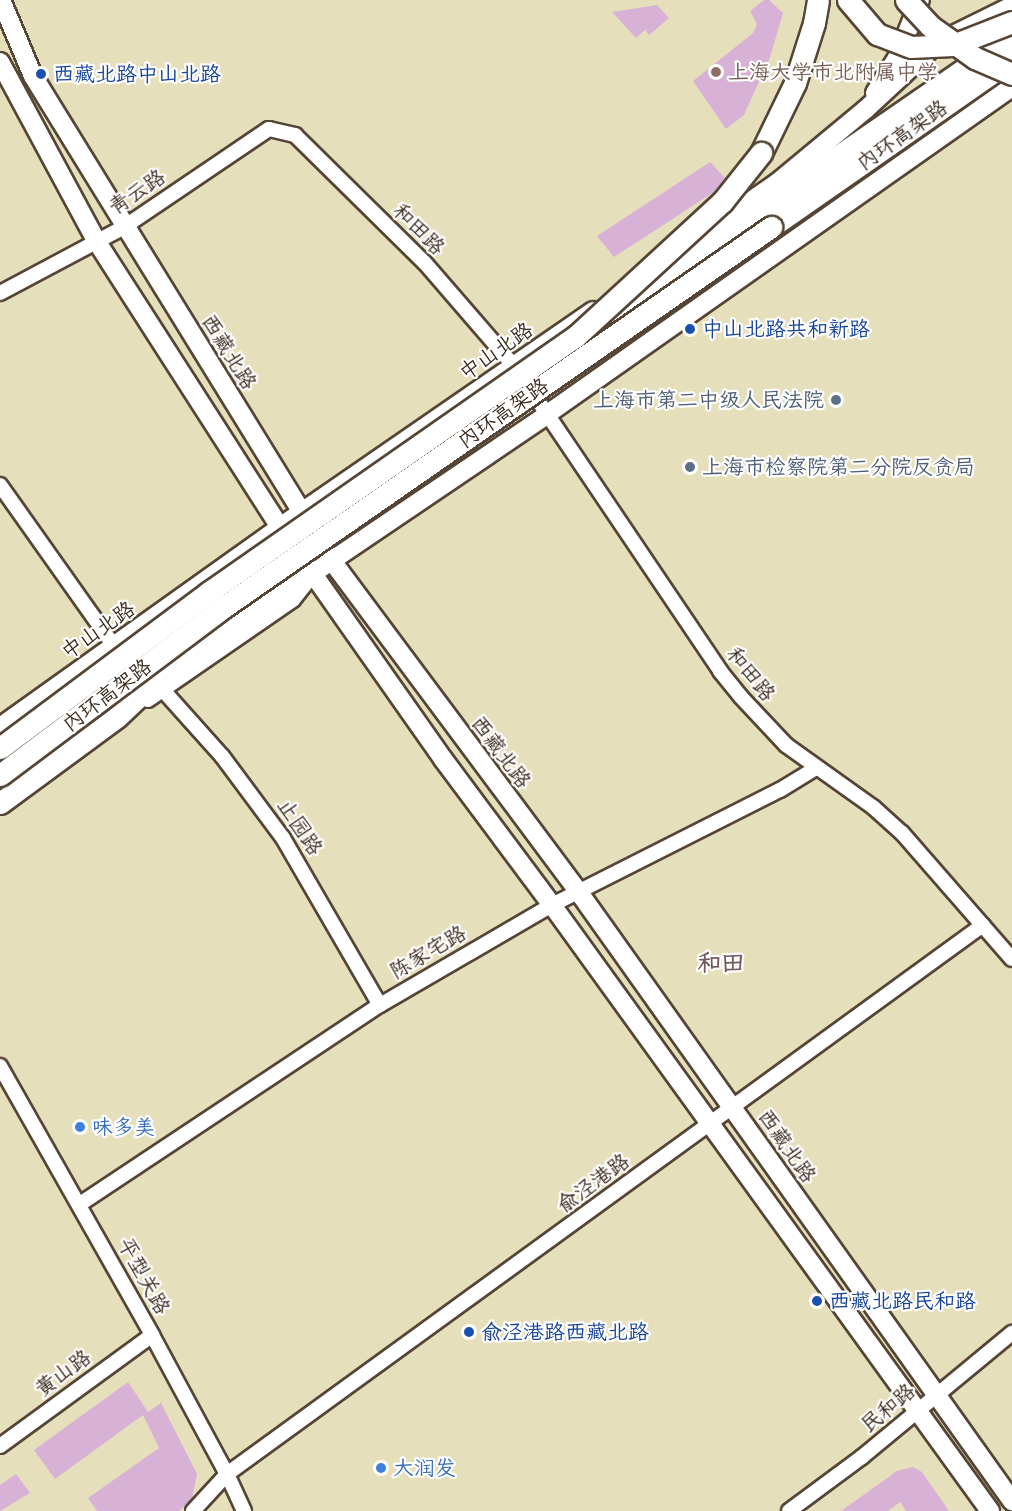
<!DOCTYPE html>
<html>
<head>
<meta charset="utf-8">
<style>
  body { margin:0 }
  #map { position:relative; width:1012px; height:1511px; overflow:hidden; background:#e6dfbb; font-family:"Shantell Sans","LXGW WenKai TC",sans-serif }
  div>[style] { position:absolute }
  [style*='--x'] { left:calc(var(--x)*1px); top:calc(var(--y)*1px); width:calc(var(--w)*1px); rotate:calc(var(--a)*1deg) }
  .building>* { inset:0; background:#d8b2d6 }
  .roads { filter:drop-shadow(2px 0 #554536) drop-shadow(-2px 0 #554536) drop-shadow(0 2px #554536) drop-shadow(0 -2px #554536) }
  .minor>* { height:14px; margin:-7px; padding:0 7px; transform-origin:7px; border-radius:7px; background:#fff }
  .major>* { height:18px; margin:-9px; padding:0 9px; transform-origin:9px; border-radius:9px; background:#fff }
  .highway>* { height:21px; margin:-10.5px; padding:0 10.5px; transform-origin:10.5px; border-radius:10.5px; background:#fff }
  .bridges { filter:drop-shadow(2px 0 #554536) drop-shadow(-2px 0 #554536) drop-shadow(0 2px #554536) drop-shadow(0 -2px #554536) }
  .highway-bridge>* { height:21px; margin:-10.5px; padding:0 10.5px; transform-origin:10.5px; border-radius:10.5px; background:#fff }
  .dots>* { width:16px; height:16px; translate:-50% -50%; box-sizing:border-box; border:3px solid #fff; border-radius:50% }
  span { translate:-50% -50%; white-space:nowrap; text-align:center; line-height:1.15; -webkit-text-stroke:4.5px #fff; paint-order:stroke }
  .education-label { font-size:21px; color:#785e54 }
  .left { translate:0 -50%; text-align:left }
  .transit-label { font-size:21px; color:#164399 }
  .street-label { font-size:21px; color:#3b2a1e }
  .service-label { font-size:21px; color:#4e5e75 }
  .right { translate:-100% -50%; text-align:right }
  .shop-label { font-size:21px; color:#366cbe }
  .quarter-label { font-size:24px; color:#725a5e; font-weight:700 }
</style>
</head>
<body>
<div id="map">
  <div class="building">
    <div style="clip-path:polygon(764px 0,769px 0,783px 13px,770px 57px,744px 115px,726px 129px,693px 81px,753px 33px,757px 24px,750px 11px)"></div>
    <div style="clip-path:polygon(657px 5px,669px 18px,649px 35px,645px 30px,636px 38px,612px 12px)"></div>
    <div style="clip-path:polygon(710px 162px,725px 178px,714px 192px,614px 257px,597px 236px)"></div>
    <div style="clip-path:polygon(128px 1382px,148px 1412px,161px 1403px,197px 1474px,192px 1499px,179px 1511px,97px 1511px,88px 1498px,159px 1448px,143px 1415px,55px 1479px,34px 1450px)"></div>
    <div style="clip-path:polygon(913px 1467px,922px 1472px,949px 1511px,906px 1511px,900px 1502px,888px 1511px,841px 1511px,897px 1471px)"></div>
    <div style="clip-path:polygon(16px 1474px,30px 1493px,0 1511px,0 1485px)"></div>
  </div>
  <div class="roads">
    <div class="minor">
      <div style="--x:0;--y:293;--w:140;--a:-28"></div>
      <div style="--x:124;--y:227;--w:175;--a:-34.1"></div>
      <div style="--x:269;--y:129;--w:27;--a:13"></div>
      <div style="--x:295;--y:135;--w:182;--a:44.6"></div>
      <div style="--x:425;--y:263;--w:127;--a:49.2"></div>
      <div style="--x:516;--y:368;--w:365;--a:56"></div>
      <div style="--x:720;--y:671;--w:33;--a:51"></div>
      <div style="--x:741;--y:697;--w:66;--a:46.8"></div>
      <div style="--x:786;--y:745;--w:107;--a:35.5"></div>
      <div style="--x:873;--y:807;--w:39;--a:42"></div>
      <div style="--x:902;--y:833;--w:167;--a:48.9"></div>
      <div style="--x:0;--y:485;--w:197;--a:54.7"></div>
      <div style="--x:162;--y:689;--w:90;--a:48.2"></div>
      <div style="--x:222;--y:756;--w:102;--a:53.4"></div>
      <div style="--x:283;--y:838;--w:193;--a:59.9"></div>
      <div style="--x:148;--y:700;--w:176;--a:-34.6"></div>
      <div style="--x:293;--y:600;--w:24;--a:-52"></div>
      <div style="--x:0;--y:1066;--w:309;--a:60.5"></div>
      <div style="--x:152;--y:1335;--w:158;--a:61.7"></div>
      <div style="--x:227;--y:1474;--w:41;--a:65.3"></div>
      <div style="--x:80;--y:1204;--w:360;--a:-33.6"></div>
      <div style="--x:380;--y:1005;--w:199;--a:-30.2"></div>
      <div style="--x:552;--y:905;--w:255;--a:-26.8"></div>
      <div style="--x:780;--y:790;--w:42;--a:-31.4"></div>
      <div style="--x:0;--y:1446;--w:188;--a:-36.1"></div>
      <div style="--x:193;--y:1511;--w:50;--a:-47.4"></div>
      <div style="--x:227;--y:1474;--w:934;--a:-35.99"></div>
      <div style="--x:789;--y:1511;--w:91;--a:-36.5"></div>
      <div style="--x:862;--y:1457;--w:195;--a:-39.6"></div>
    </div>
    <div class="major">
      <div style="--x:1;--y:0;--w:82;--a:67.2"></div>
      <div style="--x:33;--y:76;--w:570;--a:58.35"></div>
      <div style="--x:332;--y:561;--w:412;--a:53.3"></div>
      <div style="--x:578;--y:891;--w:749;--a:54.57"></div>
      <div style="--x:0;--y:62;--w:204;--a:61.7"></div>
      <div style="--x:97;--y:242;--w:339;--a:57.3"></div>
      <div style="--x:280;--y:527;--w:284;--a:54.9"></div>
      <div style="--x:443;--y:759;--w:182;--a:53.3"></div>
      <div style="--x:552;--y:905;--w:748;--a:54.14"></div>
      <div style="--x:875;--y:93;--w:41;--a:-57.8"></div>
      <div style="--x:897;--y:58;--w:62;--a:-68.4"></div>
      <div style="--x:679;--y:251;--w:119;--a:-34.8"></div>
      <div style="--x:777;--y:183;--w:114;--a:-39.7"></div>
      <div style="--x:865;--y:110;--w:98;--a:-42.9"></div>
      <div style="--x:937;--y:43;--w:84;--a:-26.3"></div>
      <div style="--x:145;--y:687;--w:485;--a:-34.1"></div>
      <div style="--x:546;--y:415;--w:570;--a:-35.14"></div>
      <div style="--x:0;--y:727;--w:364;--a:-35.5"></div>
      <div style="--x:296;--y:516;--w:361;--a:-34.6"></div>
    </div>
    <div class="highway">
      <div style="--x:761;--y:153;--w:78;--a:-64.1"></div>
      <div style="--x:795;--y:83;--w:63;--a:-72.4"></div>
      <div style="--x:814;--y:23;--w:23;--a:-80"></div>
      <div style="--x:771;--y:227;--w:294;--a:-34.9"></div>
      <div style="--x:612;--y:312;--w:486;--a:-34.6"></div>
      <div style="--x:0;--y:803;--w:145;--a:-36.3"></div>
      <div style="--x:117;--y:717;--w:55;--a:-43.5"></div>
    </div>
  </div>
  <div class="bridges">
    <div class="highway-bridge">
      <div style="--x:848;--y:0;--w:45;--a:49.5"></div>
      <div style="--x:877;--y:34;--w:36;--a:21"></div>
      <div style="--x:911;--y:47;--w:42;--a:-2.7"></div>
      <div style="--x:953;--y:45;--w:63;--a:-21.3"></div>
      <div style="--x:906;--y:0;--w:35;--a:47"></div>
      <div style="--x:930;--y:26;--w:55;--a:35.4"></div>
      <div style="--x:975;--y:58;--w:40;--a:23.4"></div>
      <div style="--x:0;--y:748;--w:261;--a:-36.7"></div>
      <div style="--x:209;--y:592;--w:446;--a:-34.9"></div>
      <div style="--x:575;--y:337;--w:200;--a:-42.6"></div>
      <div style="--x:722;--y:202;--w:63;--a:-51.5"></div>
      <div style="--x:0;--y:775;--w:276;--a:-36.9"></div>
      <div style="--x:221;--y:609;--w:670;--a:-34.78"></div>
    </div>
  </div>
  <div class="dots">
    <div style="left:716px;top:72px;background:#8d6e63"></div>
    <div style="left:41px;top:74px;background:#1a4fb4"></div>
    <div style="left:690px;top:329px;background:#1a4fb4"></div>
    <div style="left:836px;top:400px;background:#5c6f8a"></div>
    <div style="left:690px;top:467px;background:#5c6f8a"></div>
    <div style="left:80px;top:1127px;background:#3f7fe0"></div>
    <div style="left:817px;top:1301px;background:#1a4fb4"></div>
    <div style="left:469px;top:1332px;background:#1a4fb4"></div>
    <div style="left:381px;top:1468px;background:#3f7fe0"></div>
  </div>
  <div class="education-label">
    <span class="left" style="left:728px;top:72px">上海大学市北附属中学</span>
  </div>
  <div class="transit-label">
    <span class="left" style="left:53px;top:74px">西藏北路中山北路</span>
    <span class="left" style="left:702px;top:329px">中山北路共和新路</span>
    <span class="left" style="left:829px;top:1301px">西藏北路民和路</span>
    <span class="left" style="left:481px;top:1332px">俞泾港路西藏北路</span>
  </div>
  <div class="street-label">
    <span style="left:902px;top:135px;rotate:-35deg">内环高架路</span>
    <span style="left:137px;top:192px;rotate:-34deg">青云路</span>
    <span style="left:419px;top:229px;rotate:45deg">和田路</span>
    <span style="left:496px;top:351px;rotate:-35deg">中山北路</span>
    <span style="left:229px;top:352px;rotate:58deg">西藏北路</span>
    <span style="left:503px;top:413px;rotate:-35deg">内环高架路</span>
    <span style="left:98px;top:630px;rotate:-35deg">中山北路</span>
    <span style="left:751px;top:674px;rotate:51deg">和田路</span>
    <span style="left:107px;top:695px;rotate:-37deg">内环高架路</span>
    <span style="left:501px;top:752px;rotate:53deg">西藏北路</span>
    <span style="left:300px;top:827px;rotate:56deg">止园路</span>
    <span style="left:428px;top:952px;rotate:-30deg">陈家宅路</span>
    <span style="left:787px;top:1146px;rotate:55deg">西藏北路</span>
    <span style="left:593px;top:1183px;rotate:-36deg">俞泾港路</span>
    <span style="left:144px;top:1276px;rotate:61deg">平型关路</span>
    <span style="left:63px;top:1373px;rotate:-36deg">黄山路</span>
    <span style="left:888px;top:1408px;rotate:-40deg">民和路</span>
  </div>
  <div class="service-label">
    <span class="right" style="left:824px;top:400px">上海市第二中级人民法院</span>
    <span class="left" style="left:702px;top:467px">上海市检察院第二分院反贪局</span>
  </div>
  <div class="shop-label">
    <span class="left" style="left:92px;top:1127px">味多美</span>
    <span class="left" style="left:393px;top:1468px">大润发</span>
  </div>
  <div class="quarter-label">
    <span style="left:721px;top:964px">和田</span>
  </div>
</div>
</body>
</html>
